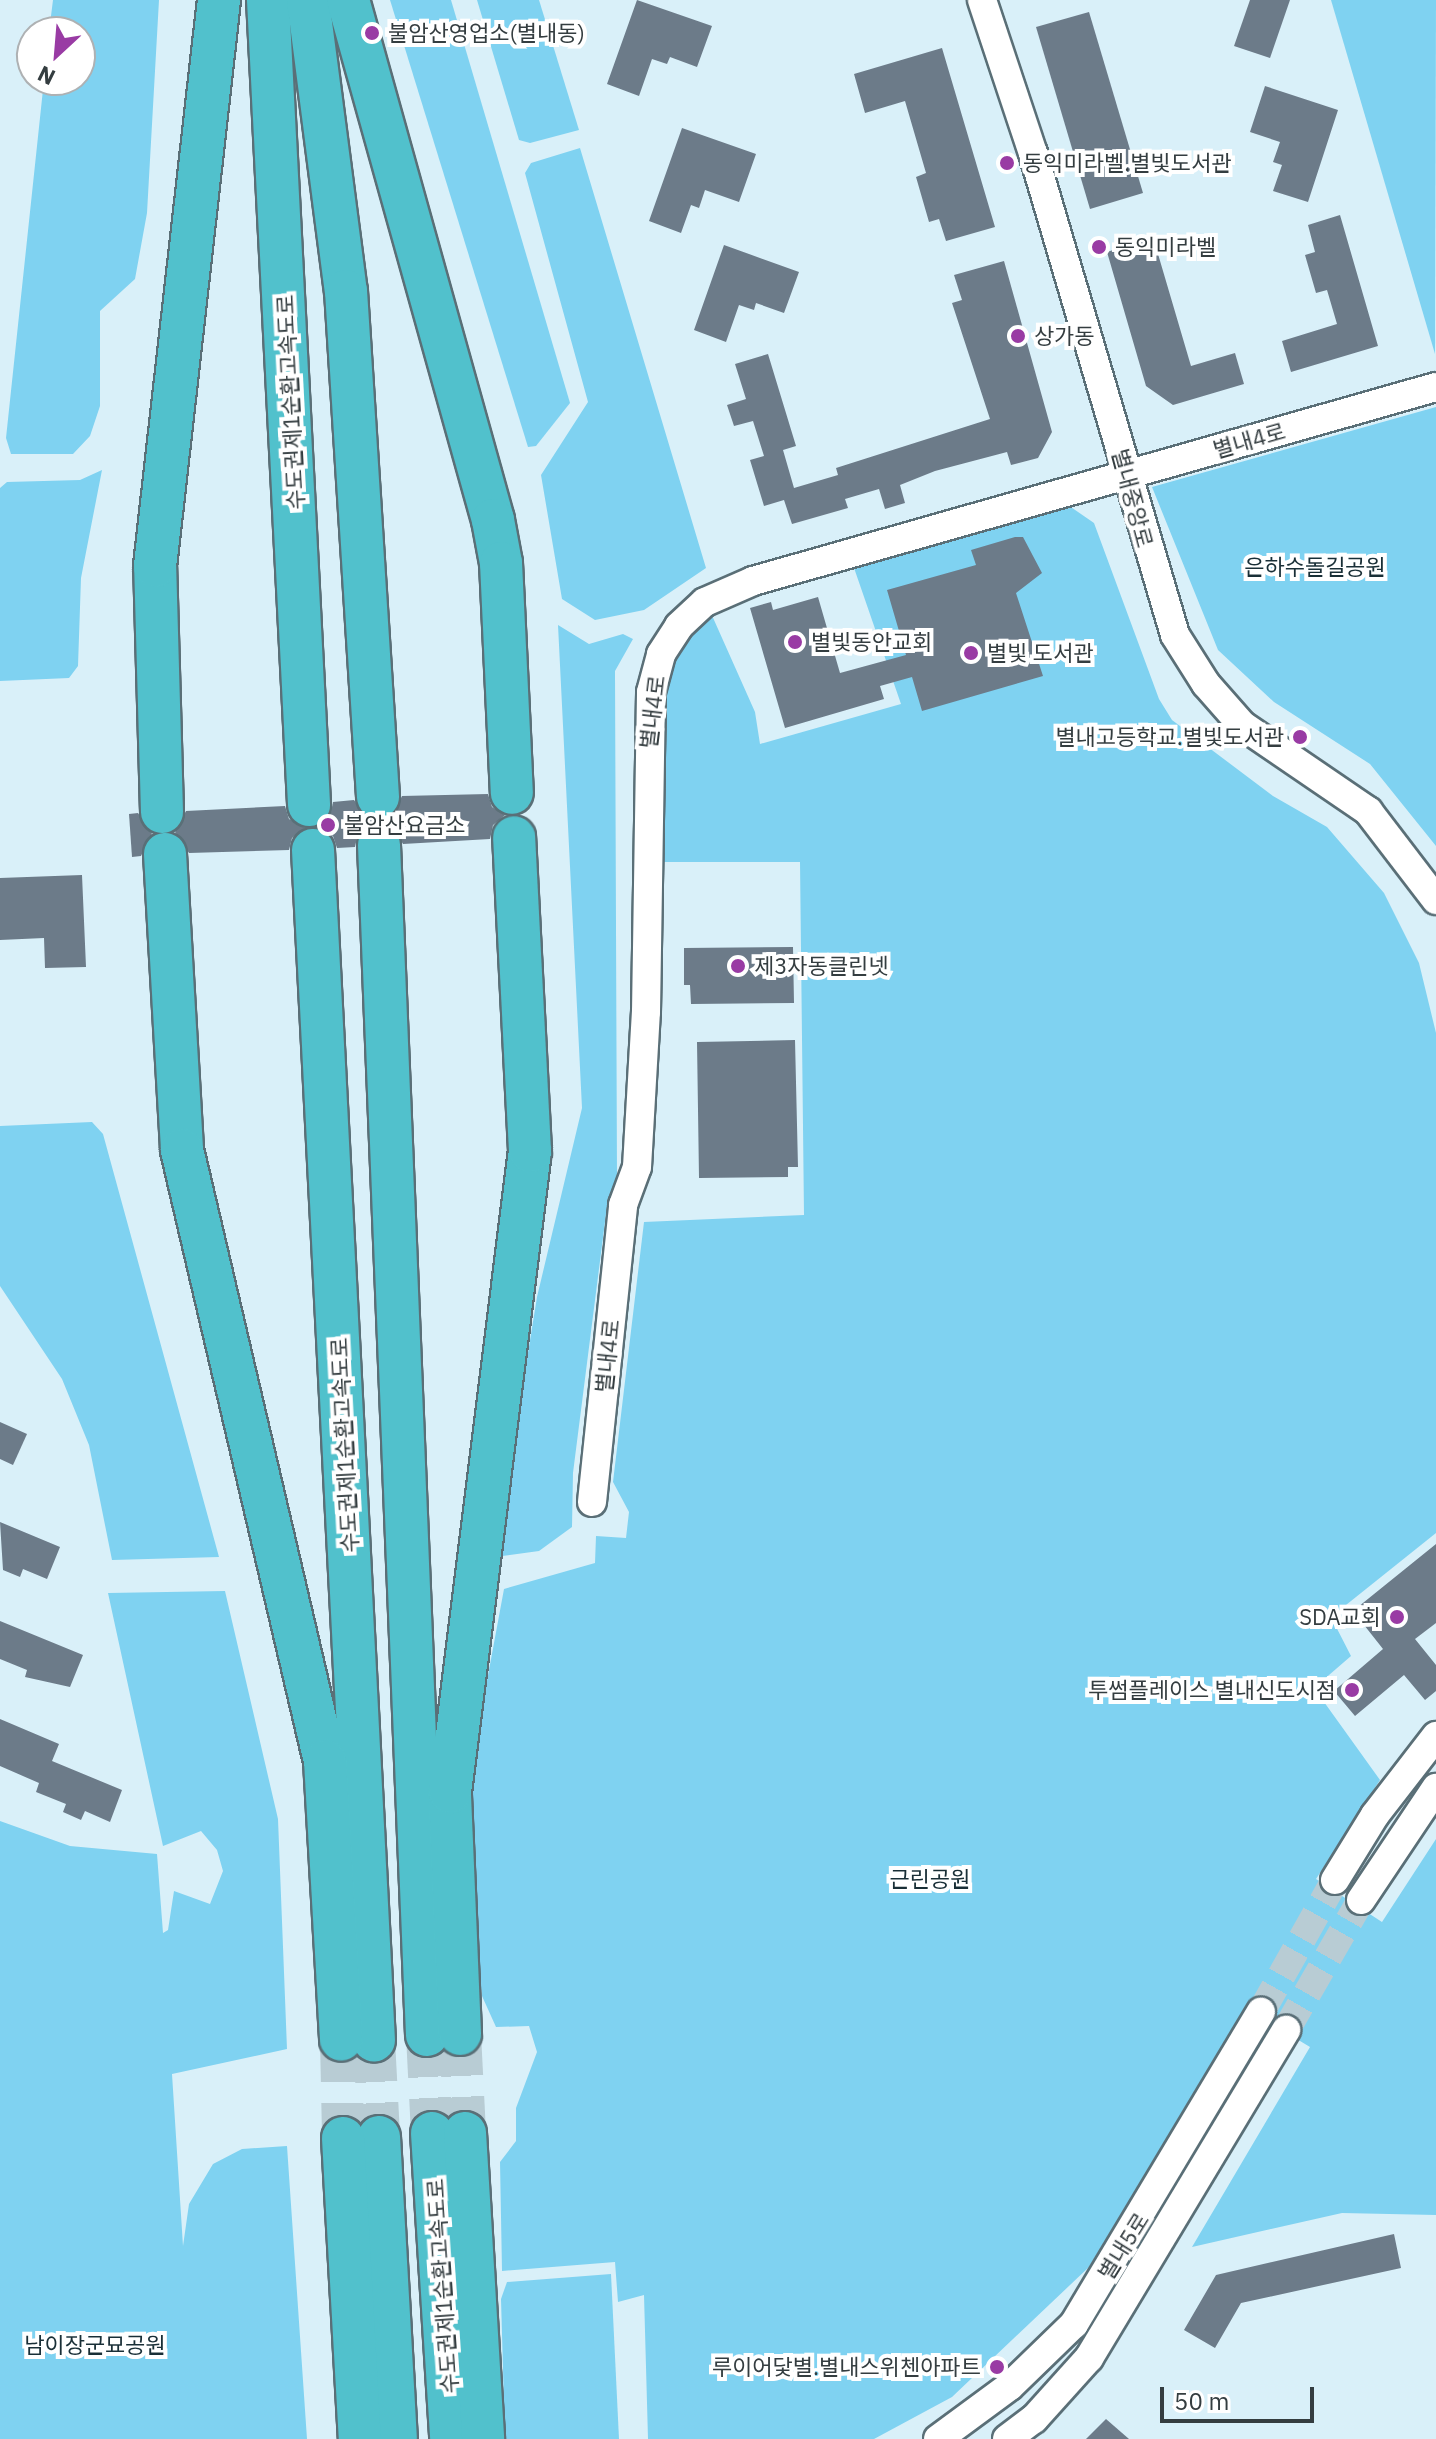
<!DOCTYPE html>
<html>
<head>
<meta charset="utf-8">
<style>
  body { margin:0 }
  #map { position:relative; width:1436px; height:2439px; overflow:hidden; background:#d9f0f9; font-family:"IBM Plex Sans","Noto Sans KR",sans-serif }
  div>[style] { position:absolute }
  [style*='--x'] { left:calc(var(--x)*1px); top:calc(var(--y)*1px); width:calc(var(--w)*1px); rotate:calc(var(--a)*1deg) }
  .green>* { inset:0; background:#7fd2f1 }
  .building>* { inset:0; background:#6c7b89 }
  .minor-tunnel>* { height:28px; margin-top:-14px; transform-origin:0; background:repeating-linear-gradient(90deg,#b8ccd4 0 28px,transparent 0 42px) }
  .highway-tunnel>* { height:42px; margin-top:-21px; transform-origin:0; background:repeating-linear-gradient(90deg,#b8ccd4 0 42px,transparent 0 63px) }
  .roads { filter:drop-shadow(2px 0 #5a6f77) drop-shadow(-2px 0 #5a6f77) drop-shadow(0 2px #5a6f77) drop-shadow(0 -2px #5a6f77) }
  .minor>* { height:28px; margin:-14px; padding:0 14px; transform-origin:14px; border-radius:14px; background:#fff }
  .highway>* { height:42px; margin:-21px; padding:0 21px; transform-origin:21px; border-radius:21px; background:#51c1cc }
  .dots>* { width:22px; height:22px; translate:-50% -50%; box-sizing:border-box; border:4px solid #fff; border-radius:50% }
  span { translate:-50% -50%; white-space:nowrap; text-align:center; line-height:1.15; -webkit-text-stroke:8px #fff; paint-order:stroke }
  .poi-label { font-size:22px; color:#343d40 }
  .left { translate:0 -50%; text-align:left }
  .right { translate:-100% -50%; text-align:right }
  .street-label { font-size:22px; color:#343d40 }
  .park-label { font-size:22px; color:#192f37 }
  .north { position:absolute; left:16px; top:16px; width:80px; height:80px; box-sizing:border-box; background:#fff; border:2px solid #aeb1b3; border-radius:50%; rotate:206deg; font-size:22px; font-weight:700; line-height:32px; text-align:center; color:#343d40 }
  .north::after { content:''; display:block; margin:auto; width:28px; height:36px; background:#993ba4; clip-path:polygon(50% 0,100% 100%,50% 72%,0 100%) }
  .scale { position:absolute; left:1160px; top:2387px; width:154px; height:36px; box-sizing:border-box; border:4px solid #343d40; border-top:0; padding-left:10px; font-size:24px; line-height:28px; white-space:nowrap; color:#343d40; -webkit-text-stroke:6px #fff; paint-order:stroke }
</style>
</head>
<body>
<div id="map">
  <div class="green">
    <div style="clip-path:polygon(53px 0,159px 0,147px 213px,135px 279px,100px 311px,100px 406px,90px 436px,73px 454px,11px 454px,6px 438px,44px 80px,80px 80px,80px 32px,49px 32px)"></div>
    <div style="clip-path:polygon(390px 0,451px 0,570px 403px,536px 446px,528px 447px)"></div>
    <div style="clip-path:polygon(477px 0,539px 0,579px 130px,530px 143px,519px 140px)"></div>
    <div style="clip-path:polygon(1331px 0,1436px 0,1435px 354px)"></div>
    <div style="clip-path:polygon(580px 148px,706px 568px,644px 610px,595px 620px,562px 599px,541px 475px,588px 402px,525px 173px,531px 163px)"></div>
    <div style="clip-path:polygon(1436px 407px,1436px 846px,1370px 764px,1274px 702px,1218px 650px,1152px 487px)"></div>
    <div style="clip-path:polygon(102px 470px,81px 578px,78px 666px,69px 678px,0 681px,0 488px,7px 482px,80px 480px)"></div>
    <div style="clip-path:polygon(1065px 503px,1094px 523px,1159px 699px,1172px 720px,1273px 796px,1327px 827px,1384px 893px,1419px 963px,1436px 1033px,1436px 1533px,1331px 1617px,1351px 1656px,1314px 1688px,1380px 1780px,1316px 1879px,1382px 1922px,1436px 1839px,1436px 2215px,1342px 2213px,1192px 2247px,1310px 2047px,1247px 2009px,1089px 2267px,952px 2397px,874px 2439px,648px 2439px,644px 2295px,618px 2302px,615px 2262px,502px 2271px,500px 2162px,516px 2141px,516px 2108px,537px 2052px,529px 2026px,496px 2027px,482px 1996px,468px 1875px,471px 1767px,504px 1589px,595px 1563px,596px 1536px,626px 1538px,629px 1512px,613px 1482px,644px 1222px,804px 1215px,800px 862px,659px 862px,657px 686px,672px 644px,710px 611px,755px 712px,760px 744px,901px 704px,853px 565px)"></div>
    <div style="clip-path:polygon(558px 625px,589px 644px,623px 634px,633px 639px,615px 671px,617px 1178px,607px 1206px,573px 1473px,572px 1527px,539px 1551px,495px 1557px,537px 1297px,582px 1108px)"></div>
    <div style="clip-path:polygon(92px 1122px,103px 1134px,219px 1557px,112px 1560px,89px 1445px,62px 1379px,0 1286px,0 1126px)"></div>
    <div style="clip-path:polygon(225px 1591px,278px 1819px,287px 2049px,172px 2074px,183px 2246px,189px 2204px,213px 2164px,242px 2149px,287px 2146px,307px 2439px,0 2439px,0 1821px,70px 1846px,157px 1854px,163px 1933px,168px 1930px,174px 1891px,210px 1904px,223px 1871px,217px 1850px,201px 1831px,163px 1846px,108px 1593px)"></div>
    <div style="clip-path:polygon(611px 2274px,619px 2439px,505px 2439px,501px 2299px,507px 2282px)"></div>
  </div>
  <div class="building">
    <div style="clip-path:polygon(637px 0,712px 26px,697px 67px,670px 57px,667px 64px,652px 59px,639px 96px,607px 84px)"></div>
    <div style="clip-path:polygon(1250px 0,1290px 0,1270px 58px,1234px 46px)"></div>
    <div style="clip-path:polygon(1089px 12px,1143px 193px,1090px 209px,1036px 27px)"></div>
    <div style="clip-path:polygon(942px 48px,995px 227px,946px 241px,939px 219px,929px 222px,916px 177px,926px 173px,905px 101px,865px 113px,854px 74px)"></div>
    <div style="clip-path:polygon(1265px 86px,1338px 110px,1308px 202px,1273px 191px,1282px 165px,1273px 162px,1280px 142px,1250px 132px)"></div>
    <div style="clip-path:polygon(682px 128px,756px 154px,739px 202px,705px 190px,699px 208px,691px 205px,681px 233px,649px 221px)"></div>
    <div style="clip-path:polygon(1340px 215px,1378px 346px,1291px 372px,1282px 341px,1337px 324px,1327px 290px,1316px 293px,1305px 255px,1315px 252px,1308px 225px)"></div>
    <div style="clip-path:polygon(1153px 237px,1191px 366px,1235px 353px,1244px 384px,1173px 405px,1146px 386px,1107px 252px)"></div>
    <div style="clip-path:polygon(724px 245px,799px 272px,784px 313px,756px 303px,754px 310px,739px 305px,726px 342px,694px 330px)"></div>
    <div style="clip-path:polygon(1004px 261px,1052px 432px,1038px 458px,1011px 465px,1007px 452px,935px 471px,900px 485px,905px 503px,885px 509px,879px 489px,845px 499px,848px 508px,792px 524px,784px 500px,764px 506px,750px 460px,764px 456px,753px 421px,734px 426px,727px 405px,746px 399px,735px 364px,768px 354px,796px 446px,783px 450px,794px 488px,838px 475px,836px 468px,990px 419px,952px 303px,962px 300px,954px 275px)"></div>
    <div style="clip-path:polygon(1015px 537px,1023px 537px,1042px 573px,1016px 593px,1043px 676px,922px 711px,912px 677px,880px 686px,884px 699px,785px 728px,750px 608px,771px 602px,773px 610px,818px 597px,840px 673px,906px 655px,887px 590px,976px 565px,971px 550px)"></div>
    <div style="clip-path:polygon(488px 794px,492px 807px,505px 815px,493px 825px,490px 839px,403px 844px,391px 824px,377px 821px,358px 833px,355px 847px,337px 848px,333px 836px,317px 827px,330px 817px,333px 802px,354px 800px,367px 818px,379px 821px,392px 816px,402px 796px)"></div>
    <div style="clip-path:polygon(285px 806px,289px 819px,305px 828px,292px 838px,289px 850px,189px 853px,175px 832px,186px 811px)"></div>
    <div style="clip-path:polygon(138px 813px,152px 834px,141px 856px,132px 857px,129px 814px)"></div>
    <div style="clip-path:polygon(82px 875px,86px 967px,45px 968px,44px 938px,0 940px,0 878px)"></div>
    <div style="clip-path:polygon(793px 947px,794px 1003px,691px 1004px,690px 985px,684px 985px,684px 948px)"></div>
    <div style="clip-path:polygon(795px 1040px,798px 1167px,788px 1167px,788px 1177px,699px 1178px,697px 1042px)"></div>
    <div style="clip-path:polygon(0 1422px,27px 1434px,13px 1465px,0 1459px)"></div>
    <div style="clip-path:polygon(0 1522px,60px 1547px,47px 1579px,23px 1569px,20px 1577px,3px 1570px)"></div>
    <div style="clip-path:polygon(1436px 1544px,1436px 1623px,1415px 1639px,1436px 1665px,1436px 1691px,1425px 1700px,1404px 1675px,1355px 1716px,1334px 1691px,1383px 1649px,1353px 1611px)"></div>
    <div style="clip-path:polygon(0 1621px,83px 1655px,70px 1687px,25px 1677px,27px 1670px,0 1659px)"></div>
    <div style="clip-path:polygon(0 1719px,59px 1744px,52px 1761px,122px 1790px,110px 1822px,85px 1811px,81px 1820px,63px 1812px,66px 1804px,36px 1792px,39px 1783px,0 1766px)"></div>
    <div style="clip-path:polygon(1394px 2234px,1401px 2268px,1241px 2303px,1215px 2348px,1184px 2330px,1216px 2275px)"></div>
    <div style="clip-path:polygon(1106px 2419px,1129px 2439px,1086px 2439px)"></div>
  </div>
  <div class="minor-tunnel">
    <div style="--x:1261;--y:2012;--w:151;--a:-60.7"></div>
    <div style="--x:1286;--y:2030;--w:150;--a:-60"></div>
  </div>
  <div class="highway-tunnel">
    <div style="--x:460;--y:2034;--w:99;--a:87.1"></div>
    <div style="--x:427;--y:2035;--w:98;--a:87.1"></div>
    <div style="--x:341;--y:2040;--w:98;--a:88.8"></div>
    <div style="--x:374;--y:2040;--w:97;--a:87"></div>
  </div>
  <div class="roads">
    <div class="minor">
      <div style="--x:982;--y:0;--w:161;--a:71.6"></div>
      <div style="--x:1033;--y:153;--w:502;--a:73.58"></div>
      <div style="--x:1175;--y:635;--w:58;--a:57.7"></div>
      <div style="--x:1206;--y:684;--w:55;--a:48.7"></div>
      <div style="--x:1242;--y:725;--w:153;--a:34.3"></div>
      <div style="--x:1368;--y:811;--w:112;--a:52.6"></div>
      <div style="--x:592;--y:1502;--w:299;--a:-84"></div>
      <div style="--x:623;--y:1205;--w:40;--a:-69.8"></div>
      <div style="--x:637;--y:1167;--w:155;--a:-86.7"></div>
      <div style="--x:646;--y:1012;--w:320;--a:-89.1"></div>
      <div style="--x:651;--y:692;--w:39;--a:-75"></div>
      <div style="--x:661;--y:654;--w:33;--a:-57"></div>
      <div style="--x:679;--y:626;--w:35;--a:-43"></div>
      <div style="--x:705;--y:602;--w:52;--a:-23.6"></div>
      <div style="--x:753;--y:581;--w:710;--a:-15.86"></div>
      <div style="--x:1335;--y:1880;--w:76;--a:-58.4"></div>
      <div style="--x:1375;--y:1815;--w:100;--a:-52.3"></div>
      <div style="--x:1361;--y:1900;--w:135;--a:-56.2"></div>
      <div style="--x:938;--y:2439;--w:89;--a:-36.4"></div>
      <div style="--x:1010;--y:2386;--w:89;--a:-44.1"></div>
      <div style="--x:1074;--y:2324;--w:364;--a:-59.1"></div>
      <div style="--x:1007;--y:2439;--w:34;--a:-37"></div>
      <div style="--x:1034;--y:2419;--w:82;--a:-48"></div>
      <div style="--x:1089;--y:2358;--w:383;--a:-59"></div>
    </div>
    <div class="highway">
      <div style="--x:268;--y:0;--w:806;--a:87.08"></div>
      <div style="--x:308;--y:0;--w:293;--a:82.6"></div>
      <div style="--x:346;--y:291;--w:507;--a:86.38"></div>
      <div style="--x:348;--y:0;--w:540;--a:74.42"></div>
      <div style="--x:493;--y:520;--w:44;--a:79.5"></div>
      <div style="--x:501;--y:563;--w:230;--a:87.3"></div>
      <div style="--x:162;--y:812;--w:246;--a:-91.6"></div>
      <div style="--x:155;--y:566;--w:570;--a:-83.55"></div>
      <div style="--x:379;--y:845;--w:1191;--a:87.69"></div>
      <div style="--x:313;--y:850;--w:1192;--a:87.07"></div>
      <div style="--x:165;--y:854;--w:296;--a:86.7"></div>
      <div style="--x:182;--y:1150;--w:628;--a:76.83"></div>
      <div style="--x:325;--y:1761;--w:279;--a:86.7"></div>
      <div style="--x:460;--y:2034;--w:242;--a:-92.4"></div>
      <div style="--x:450;--y:1792;--w:646;--a:-82.89"></div>
      <div style="--x:530;--y:1151;--w:314;--a:-92.9"></div>
      <div style="--x:432;--y:2133;--w:307;--a:86.4"></div>
      <div style="--x:465;--y:2133;--w:307;--a:86.6"></div>
      <div style="--x:379;--y:2137;--w:302;--a:86.8"></div>
      <div style="--x:343;--y:2138;--w:301;--a:86.8"></div>
    </div>
  </div>
  <div class="dots">
    <div style="left:372px;top:33px;background:#993ba4"></div>
    <div style="left:1007px;top:163px;background:#993ba4"></div>
    <div style="left:1099px;top:247px;background:#993ba4"></div>
    <div style="left:1018px;top:336px;background:#993ba4"></div>
    <div style="left:795px;top:642px;background:#993ba4"></div>
    <div style="left:971px;top:653px;background:#993ba4"></div>
    <div style="left:1300px;top:737px;background:#993ba4"></div>
    <div style="left:328px;top:825px;background:#993ba4"></div>
    <div style="left:738px;top:966px;background:#993ba4"></div>
    <div style="left:1397px;top:1617px;background:#993ba4"></div>
    <div style="left:1352px;top:1690px;background:#993ba4"></div>
    <div style="left:997px;top:2367px;background:#993ba4"></div>
  </div>
  <div class="poi-label">
    <span class="left" style="left:388px;top:33px">불암산영업소(별내동)</span>
    <span class="left" style="left:1023px;top:163px">동익미라벨.별빛도서관</span>
    <span class="left" style="left:1115px;top:247px">동익미라벨</span>
    <span class="left" style="left:1034px;top:336px">상가동</span>
    <span class="left" style="left:811px;top:642px">별빛동안교회</span>
    <span class="left" style="left:987px;top:653px">별빛 도서관</span>
    <span class="right" style="left:1284px;top:737px">별내고등학교.별빛도서관</span>
    <span class="left" style="left:344px;top:825px">불암산요금소</span>
    <span class="left" style="left:754px;top:966px">제3자동클린넷</span>
    <span class="right" style="left:1381px;top:1617px">SDA교회</span>
    <span class="right" style="left:1336px;top:1690px">투썸플레이스 별내신도시점</span>
    <span class="right" style="left:981px;top:2367px">루이어닻별.별내스위첸아파트</span>
  </div>
  <div class="street-label">
    <span style="left:290px;top:402px;rotate:-93deg">수도권제1순환고속도로</span>
    <span style="left:1249px;top:440px;rotate:-16deg">별내4로</span>
    <span style="left:1133px;top:498px;rotate:75deg">별내중앙로</span>
    <span style="left:652px;top:712px;rotate:-83deg">별내4로</span>
    <span style="left:607px;top:1356px;rotate:-84deg">별내4로</span>
    <span style="left:344px;top:1445px;rotate:-93deg">수도권제1순환고속도로</span>
    <span style="left:1123px;top:2246px;rotate:-58deg">별내5로</span>
    <span style="left:442px;top:2286px;rotate:-94deg">수도권제1순환고속도로</span>
  </div>
  <div class="park-label">
    <span style="left:1315px;top:567px">은하수돌길공원</span>
    <span style="left:930px;top:1879px">근린공원</span>
    <span style="left:95px;top:2345px">남이장군묘공원</span>
  </div>
  <div class="north">N</div>
  <div class="scale">50 m</div>
</div>
</body>
</html>
